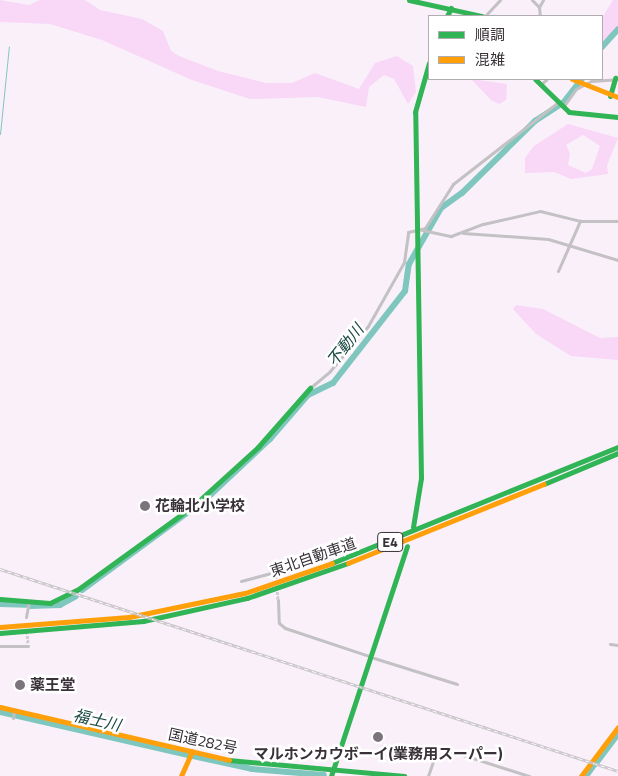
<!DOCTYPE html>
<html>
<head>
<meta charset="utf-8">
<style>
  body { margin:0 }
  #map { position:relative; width:618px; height:776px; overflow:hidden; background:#faf0fa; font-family:"Titillium Web","Noto Sans JP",sans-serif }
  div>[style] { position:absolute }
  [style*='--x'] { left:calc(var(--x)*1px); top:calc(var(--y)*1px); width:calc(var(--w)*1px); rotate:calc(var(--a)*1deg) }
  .green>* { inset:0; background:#f8d7f7 }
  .stream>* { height:1px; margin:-0.5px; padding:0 0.5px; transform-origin:0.5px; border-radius:0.5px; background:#7fc7be }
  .river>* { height:6px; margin:-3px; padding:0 3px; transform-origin:3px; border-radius:3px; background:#7fc7be }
  .street-tunnel>* { height:3px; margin-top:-1.5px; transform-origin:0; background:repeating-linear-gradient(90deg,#d3cad3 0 3px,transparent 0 4.5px) }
  .street>* { height:3px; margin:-1.5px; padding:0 1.5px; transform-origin:1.5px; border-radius:1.5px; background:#c3c1c3 }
  .fast>* { height:5px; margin:-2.5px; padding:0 2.5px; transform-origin:2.5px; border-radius:2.5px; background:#30b455 }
  .slow>* { height:5px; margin:-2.5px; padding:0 2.5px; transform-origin:2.5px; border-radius:2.5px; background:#ff9f0a }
  .rail>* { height:3px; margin-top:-1.5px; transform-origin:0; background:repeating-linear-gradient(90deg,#fff 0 4px,#c7c4c7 0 8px); box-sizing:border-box; border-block:1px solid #c7c4c7 }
  .dots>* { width:14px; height:14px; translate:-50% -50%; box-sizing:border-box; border:2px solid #fff; border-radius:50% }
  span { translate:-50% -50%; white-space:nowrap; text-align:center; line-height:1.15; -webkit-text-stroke:5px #fff; paint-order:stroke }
  .shield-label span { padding:1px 4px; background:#fff; border:1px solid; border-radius:4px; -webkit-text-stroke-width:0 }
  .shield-label { font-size:14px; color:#383137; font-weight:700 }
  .poi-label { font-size:15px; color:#383137; font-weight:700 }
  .left { translate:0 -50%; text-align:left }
  .street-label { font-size:15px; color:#383137 }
  .water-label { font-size:16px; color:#1a4942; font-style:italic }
  .legend { position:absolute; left:428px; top:15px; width:175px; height:65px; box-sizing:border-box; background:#fff; border:1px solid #afadaf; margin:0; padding:6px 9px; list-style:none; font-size:15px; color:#383137 }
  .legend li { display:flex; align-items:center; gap:10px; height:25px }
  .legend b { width:25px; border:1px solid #afadaf }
</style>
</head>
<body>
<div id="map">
  <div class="green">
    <div style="clip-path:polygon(0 0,29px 5px,40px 0,85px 0,100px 10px,142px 19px,163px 31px,171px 51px,179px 56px,218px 71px,266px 83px,292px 83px,315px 73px,359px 89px,375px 63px,397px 56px,413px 66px,416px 92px,408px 104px,394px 79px,384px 75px,369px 87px,366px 107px,318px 97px,250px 99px,192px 80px,102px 40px,50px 24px,0 22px)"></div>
    <div style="clip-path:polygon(613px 0,618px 0,618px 28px,602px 42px,602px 18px)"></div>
    <div style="clip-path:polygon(471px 79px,507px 84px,506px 100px,499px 104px,491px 100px)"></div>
    <div style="clip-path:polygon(evenodd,568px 124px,618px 138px,607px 165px,608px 174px,571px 179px,554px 172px,525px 173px,525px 158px,534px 146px,568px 124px,583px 135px,600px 146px,592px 169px,586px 173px,568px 165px,570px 154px,566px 145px,583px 135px)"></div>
    <div style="clip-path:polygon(516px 305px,543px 309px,600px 338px,618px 337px,618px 360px,571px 356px,536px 334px,513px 309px)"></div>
  </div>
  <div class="stream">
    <div style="--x:0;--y:134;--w:88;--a:-84.2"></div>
  </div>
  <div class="river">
    <div style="--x:602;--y:47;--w:24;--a:-48"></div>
    <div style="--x:82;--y:590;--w:154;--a:-36.3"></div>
    <div style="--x:206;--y:499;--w:88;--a:-43.2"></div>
    <div style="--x:270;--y:439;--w:58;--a:-49.2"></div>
    <div style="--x:308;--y:395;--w:28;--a:-26"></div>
    <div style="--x:333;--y:383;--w:117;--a:-52"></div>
    <div style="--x:405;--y:291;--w:27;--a:-82"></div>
    <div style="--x:409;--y:264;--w:64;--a:-60.3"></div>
    <div style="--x:441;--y:208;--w:26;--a:-36"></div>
    <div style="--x:462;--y:193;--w:103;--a:-44.6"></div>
    <div style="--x:535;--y:121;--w:33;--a:-33"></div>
    <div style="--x:563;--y:103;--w:31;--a:-52"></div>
    <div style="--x:0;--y:604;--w:25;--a:2"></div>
    <div style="--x:31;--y:606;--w:29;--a:-2"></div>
    <div style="--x:60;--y:605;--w:18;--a:-29"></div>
    <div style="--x:0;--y:712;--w:192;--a:12.9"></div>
    <div style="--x:193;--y:756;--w:60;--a:12.4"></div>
    <div style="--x:252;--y:769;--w:72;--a:4.8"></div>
    <div style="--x:597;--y:762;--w:35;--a:-53"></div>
    <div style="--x:586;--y:776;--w:14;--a:-54"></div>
  </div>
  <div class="street-tunnel">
    <div style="--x:277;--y:587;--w:13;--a:86"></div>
    <div style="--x:27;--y:631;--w:15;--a:86"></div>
  </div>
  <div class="street">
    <div style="--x:532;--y:0;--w:10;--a:45"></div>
    <div style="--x:539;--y:7;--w:9;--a:84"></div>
    <div style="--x:539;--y:7;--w:8;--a:-60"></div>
    <div style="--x:485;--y:16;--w:22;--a:-47"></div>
    <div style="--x:540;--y:85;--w:9;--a:-41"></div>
    <div style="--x:563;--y:107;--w:22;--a:-54"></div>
    <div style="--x:576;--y:89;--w:17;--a:-28"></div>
    <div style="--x:591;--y:81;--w:27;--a:-4"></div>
    <div style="--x:422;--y:230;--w:30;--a:12"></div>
    <div style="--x:451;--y:236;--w:34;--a:-21"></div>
    <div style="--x:483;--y:224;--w:58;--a:-12.8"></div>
    <div style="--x:540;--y:211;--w:41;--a:14"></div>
    <div style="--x:580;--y:221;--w:38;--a:0"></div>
    <div style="--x:463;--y:233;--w:85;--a:4"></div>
    <div style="--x:548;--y:239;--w:73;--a:16.7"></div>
    <div style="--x:558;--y:271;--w:55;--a:-66.3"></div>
    <div style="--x:310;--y:388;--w:26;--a:-40"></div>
    <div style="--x:330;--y:371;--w:59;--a:-49.8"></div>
    <div style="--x:368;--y:326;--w:73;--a:-60.6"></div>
    <div style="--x:404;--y:262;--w:30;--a:-82"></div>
    <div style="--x:408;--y:232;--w:17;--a:-13"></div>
    <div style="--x:425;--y:228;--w:52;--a:-57.5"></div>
    <div style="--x:453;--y:184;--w:132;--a:-37.9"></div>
    <div style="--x:241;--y:581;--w:35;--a:-15"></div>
    <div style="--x:275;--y:572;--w:5;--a:79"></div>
    <div style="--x:278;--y:600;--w:23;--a:88"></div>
    <div style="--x:279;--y:623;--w:8;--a:40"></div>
    <div style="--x:285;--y:628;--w:89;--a:18.4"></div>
    <div style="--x:26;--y:617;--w:16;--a:-79"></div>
    <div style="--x:610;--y:644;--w:8;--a:7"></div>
    <div style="--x:0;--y:646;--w:28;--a:0"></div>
    <div style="--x:374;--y:658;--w:87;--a:17.4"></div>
    <div style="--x:13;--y:718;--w:7;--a:-82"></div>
    <div style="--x:428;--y:776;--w:31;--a:-71"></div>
    <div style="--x:438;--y:747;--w:96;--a:17.7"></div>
  </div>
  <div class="fast">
    <div style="--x:409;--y:0;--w:75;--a:12.4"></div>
    <div style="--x:447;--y:16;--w:9;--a:-63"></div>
    <div style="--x:535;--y:79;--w:47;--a:44.1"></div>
    <div style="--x:569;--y:112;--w:49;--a:5.8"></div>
    <div style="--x:610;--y:96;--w:19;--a:-74"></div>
    <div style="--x:544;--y:484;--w:80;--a:-22.7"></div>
    <div style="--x:413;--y:527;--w:50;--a:-80.7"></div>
    <div style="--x:421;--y:478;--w:366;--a:-90.9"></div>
    <div style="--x:415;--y:112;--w:51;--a:-74.1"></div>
    <div style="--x:332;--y:563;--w:309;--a:-22.1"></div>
    <div style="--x:0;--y:599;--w:50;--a:4.6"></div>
    <div style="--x:50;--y:603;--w:30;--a:-26"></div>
    <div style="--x:77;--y:590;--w:143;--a:-35.9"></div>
    <div style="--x:193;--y:506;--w:88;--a:-42.2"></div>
    <div style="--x:258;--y:447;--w:79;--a:-48.6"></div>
    <div style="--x:0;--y:633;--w:144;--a:-4.8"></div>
    <div style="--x:143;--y:621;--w:107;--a:-12.5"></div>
    <div style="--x:247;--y:598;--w:107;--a:-19.1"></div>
    <div style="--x:229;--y:760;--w:176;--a:5.2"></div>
    <div style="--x:331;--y:776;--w:242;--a:-71.7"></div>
  </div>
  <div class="slow">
    <div style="--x:572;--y:79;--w:49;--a:21.4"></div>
    <div style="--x:348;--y:563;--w:211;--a:-22"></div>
    <div style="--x:0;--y:627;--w:129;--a:-4.4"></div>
    <div style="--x:129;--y:617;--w:118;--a:-11.7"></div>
    <div style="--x:245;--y:593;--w:92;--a:-19"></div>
    <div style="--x:0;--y:707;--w:235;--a:13"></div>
    <div style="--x:181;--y:776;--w:27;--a:-66"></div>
    <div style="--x:581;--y:776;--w:61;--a:-52.9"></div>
  </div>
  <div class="rail">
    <div style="--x:0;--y:569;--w:650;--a:18.1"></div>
  </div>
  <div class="dots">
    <div style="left:145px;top:506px;background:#7c747b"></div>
    <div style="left:20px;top:685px;background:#7c747b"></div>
    <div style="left:378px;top:737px;background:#7c747b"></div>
  </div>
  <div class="shield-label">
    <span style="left:390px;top:542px">E4</span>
  </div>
  <div class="poi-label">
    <span class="left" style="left:155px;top:506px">花輪北小学校</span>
    <span class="left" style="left:30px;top:685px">薬王堂</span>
    <span style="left:378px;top:754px">マルホンカウボーイ(業務用スーパー)</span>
  </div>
  <div class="street-label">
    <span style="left:313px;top:557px;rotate:-19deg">東北自動車道</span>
    <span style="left:203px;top:741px;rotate:12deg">国道282号</span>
  </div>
  <div class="water-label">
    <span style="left:345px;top:345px;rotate:-52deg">不動川</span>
    <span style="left:97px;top:720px;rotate:13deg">福士川</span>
  </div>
  <ul class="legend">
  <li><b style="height:6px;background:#30b455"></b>順調</li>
  <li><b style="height:6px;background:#ff9f0a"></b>混雑</li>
  </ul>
</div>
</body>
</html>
